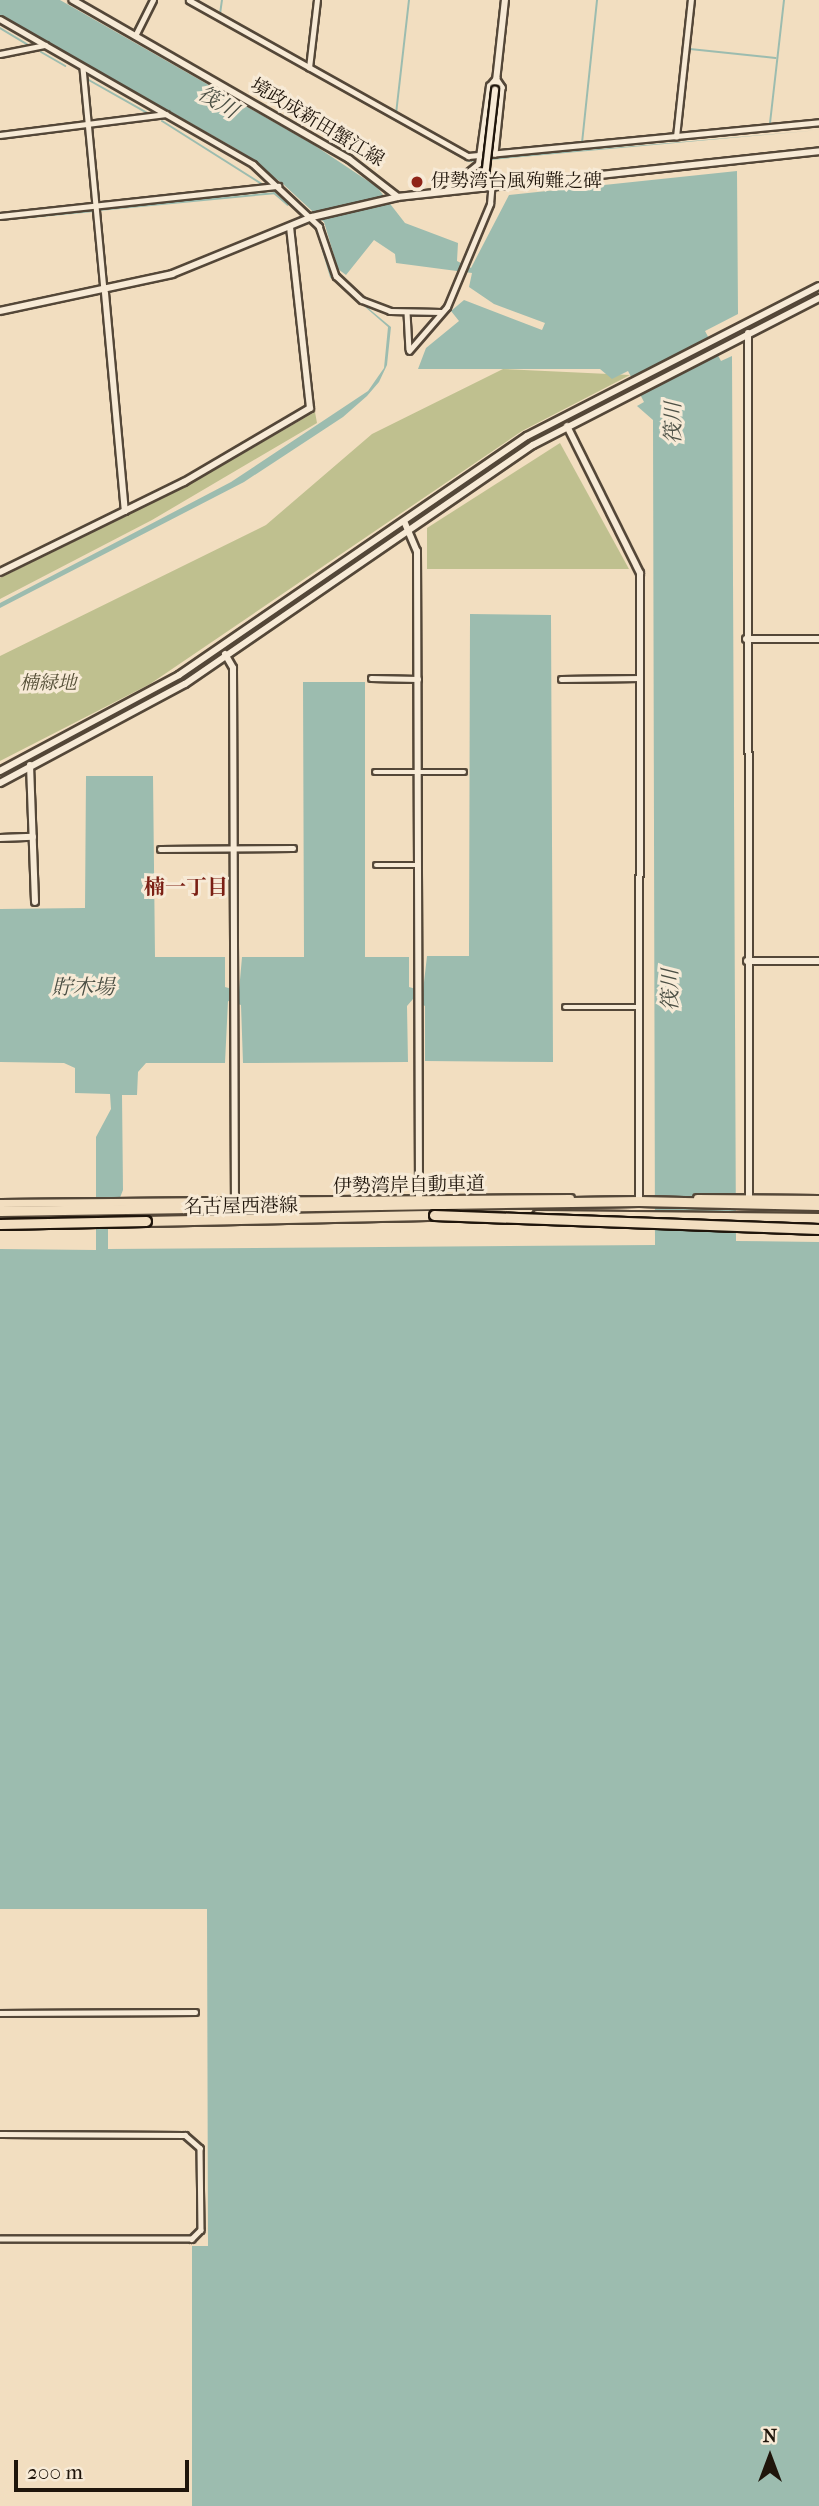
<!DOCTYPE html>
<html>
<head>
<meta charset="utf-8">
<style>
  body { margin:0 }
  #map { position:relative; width:819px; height:2506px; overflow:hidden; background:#f2dec0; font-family:"IM FELL French Canon","Noto Serif JP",serif }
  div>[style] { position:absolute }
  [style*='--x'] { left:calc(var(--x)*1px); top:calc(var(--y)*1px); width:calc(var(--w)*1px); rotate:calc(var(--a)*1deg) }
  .green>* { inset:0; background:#bfc08f }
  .water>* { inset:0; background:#9cbcaf }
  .stream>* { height:2px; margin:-1px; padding:0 1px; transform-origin:1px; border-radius:1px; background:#9cbcaf }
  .roads { filter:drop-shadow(2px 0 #544738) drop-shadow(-2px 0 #544738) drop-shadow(0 2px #544738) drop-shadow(0 -2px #544738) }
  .street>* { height:4.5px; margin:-2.25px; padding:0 2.25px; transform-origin:2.25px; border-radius:2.25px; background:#f7ead6 }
  .secondary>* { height:6px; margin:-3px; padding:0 3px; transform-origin:3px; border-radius:3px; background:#f7ead6 }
  .primary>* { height:7px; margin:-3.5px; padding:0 3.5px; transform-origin:3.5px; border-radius:3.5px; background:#f2dec0 }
  .highway>* { height:9px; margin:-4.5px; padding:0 4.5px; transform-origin:4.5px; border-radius:4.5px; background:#f2dec0 }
  .bridges { filter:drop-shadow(2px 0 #1f150b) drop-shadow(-2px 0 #1f150b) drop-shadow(0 2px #1f150b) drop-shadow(0 -2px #1f150b) }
  .secondary-bridge>* { height:6px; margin:-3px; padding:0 3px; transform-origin:3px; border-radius:3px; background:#f7ead6 }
  .highway-bridge>* { height:9px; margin:-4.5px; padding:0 4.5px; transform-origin:4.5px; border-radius:4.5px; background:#f2dec0 }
  .dots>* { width:19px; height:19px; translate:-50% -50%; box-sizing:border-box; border:4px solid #f7ead6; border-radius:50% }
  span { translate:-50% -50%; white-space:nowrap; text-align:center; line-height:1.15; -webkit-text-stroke:6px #f7ead6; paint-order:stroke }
  .street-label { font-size:19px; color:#1f150b }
  .poi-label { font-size:19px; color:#1f150b }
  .left { translate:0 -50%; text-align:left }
  .park-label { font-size:19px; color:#575139; font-style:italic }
  .water-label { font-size:21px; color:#4b4f44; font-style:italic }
  .neighbourhood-label { font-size:21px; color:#7a1f14; font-weight:700 }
  .north { position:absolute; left:735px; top:2422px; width:70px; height:70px; -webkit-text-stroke:5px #f7ead6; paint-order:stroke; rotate:0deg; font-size:19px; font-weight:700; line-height:28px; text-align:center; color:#1f150b }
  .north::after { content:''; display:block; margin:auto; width:24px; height:32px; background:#1f150b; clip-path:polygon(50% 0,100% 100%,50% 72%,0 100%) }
  .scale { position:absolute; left:14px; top:2460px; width:175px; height:32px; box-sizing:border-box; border:4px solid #1f150b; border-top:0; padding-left:9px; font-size:21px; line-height:24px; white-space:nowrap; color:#1f150b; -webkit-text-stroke:5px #f7ead6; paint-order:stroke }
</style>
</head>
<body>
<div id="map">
  <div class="green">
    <div style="clip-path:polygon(503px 369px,630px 375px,522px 431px,150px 684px,0 761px,0 656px,266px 525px,372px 434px)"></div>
    <div style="clip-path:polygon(315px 412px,317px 423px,152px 520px,0 599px,0 578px,183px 488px)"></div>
    <div style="clip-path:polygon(560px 443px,629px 569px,427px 569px,427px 528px)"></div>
  </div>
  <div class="water">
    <div style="clip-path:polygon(0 0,60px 0,314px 145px,377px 187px,405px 223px,458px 243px,457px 261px,471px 268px,509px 195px,737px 171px,738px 314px,705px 331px,721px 361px,732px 356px,736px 1241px,819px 1242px,819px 2506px,192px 2506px,192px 2246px,208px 2246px,207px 1909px,0 1909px,0 1249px,96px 1250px,96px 1137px,111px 1109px,110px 1094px,75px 1093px,75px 1068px,64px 1063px,0 1062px,0 909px,85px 908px,86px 776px,153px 776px,155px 957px,225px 957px,225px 987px,239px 991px,242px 957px,304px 957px,303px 682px,365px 682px,365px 957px,409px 957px,409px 987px,423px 991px,427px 956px,469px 956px,470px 614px,551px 615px,553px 1062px,425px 1061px,425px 1006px,413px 999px,407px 1006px,408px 1062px,243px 1063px,241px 1005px,228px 1001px,225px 1063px,146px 1063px,138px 1072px,137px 1095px,122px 1095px,123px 1190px,108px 1228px,108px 1249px,655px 1245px,653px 420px,637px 406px,644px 402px,628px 371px,612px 379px,600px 369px,418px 369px,426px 348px,459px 321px,451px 311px,464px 300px,542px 330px,545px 323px,494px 304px,469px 287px,472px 273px,396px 263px,395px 254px,374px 240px,346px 275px,338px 269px,324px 222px,283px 184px,240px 151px,0 15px)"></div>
    <div style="clip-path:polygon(179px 0,470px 160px,819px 130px,468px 162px)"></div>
    <div style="clip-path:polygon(332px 278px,391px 327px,387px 365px,379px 382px,367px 396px,343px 417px,244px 482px,0 608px,0 603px,231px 482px,368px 391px,384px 368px,388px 327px)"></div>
  </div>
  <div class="stream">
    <div style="--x:220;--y:14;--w:14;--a:-82"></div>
    <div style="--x:0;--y:28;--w:37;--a:31"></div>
    <div style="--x:690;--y:49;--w:86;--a:6"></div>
    <div style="--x:41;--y:52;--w:28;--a:30"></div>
    <div style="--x:87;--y:79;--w:71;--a:29.4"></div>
    <div style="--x:396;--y:114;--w:115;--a:-83.5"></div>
    <div style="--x:162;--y:121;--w:122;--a:32.3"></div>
    <div style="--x:770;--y:123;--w:124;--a:-83.5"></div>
    <div style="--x:582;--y:143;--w:144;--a:-84"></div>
    <div style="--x:99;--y:210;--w:176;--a:-5.5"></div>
    <div style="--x:274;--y:193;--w:18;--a:41"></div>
    <div style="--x:0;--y:220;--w:94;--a:-5.5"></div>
    <div style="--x:317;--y:230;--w:49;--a:73.4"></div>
  </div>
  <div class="roads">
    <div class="street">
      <div style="--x:189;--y:0;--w:320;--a:29.2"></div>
      <div style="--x:468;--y:156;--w:353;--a:-5.5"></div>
      <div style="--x:0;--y:19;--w:292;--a:29.8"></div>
      <div style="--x:253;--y:164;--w:91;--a:43.2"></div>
      <div style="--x:319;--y:226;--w:53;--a:71.2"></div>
      <div style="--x:336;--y:276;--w:35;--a:43"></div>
      <div style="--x:362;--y:300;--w:30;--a:21"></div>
      <div style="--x:390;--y:311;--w:51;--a:1.1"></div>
      <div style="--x:135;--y:36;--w:40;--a:-63.4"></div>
      <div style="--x:0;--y:54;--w:46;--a:-11.3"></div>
      <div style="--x:83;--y:68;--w:222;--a:84.6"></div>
      <div style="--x:309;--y:68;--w:68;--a:-83.3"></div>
      <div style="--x:0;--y:135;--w:167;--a:-7.2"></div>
      <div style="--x:676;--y:137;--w:138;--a:-83.8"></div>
      <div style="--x:447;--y:189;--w:40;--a:-39"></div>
      <div style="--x:478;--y:164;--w:79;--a:-82"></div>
      <div style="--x:489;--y:86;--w:11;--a:-49"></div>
      <div style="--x:496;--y:78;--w:11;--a:56"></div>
      <div style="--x:502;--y:87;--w:67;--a:96"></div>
      <div style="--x:0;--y:216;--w:280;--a:-6.2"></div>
      <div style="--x:407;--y:312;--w:37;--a:87"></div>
      <div style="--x:409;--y:351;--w:58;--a:-49.2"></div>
      <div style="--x:447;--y:307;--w:112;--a:-67.3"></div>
      <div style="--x:490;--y:204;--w:22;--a:-85"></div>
      <div style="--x:371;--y:678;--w:47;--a:1.2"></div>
      <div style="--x:561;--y:679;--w:79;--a:-0.7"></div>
      <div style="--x:375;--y:772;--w:89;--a:0"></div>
      <div style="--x:160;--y:849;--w:133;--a:-0.4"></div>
      <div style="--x:376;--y:865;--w:42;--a:0"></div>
      <div style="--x:565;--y:1007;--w:75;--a:0"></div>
      <div style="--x:0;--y:2013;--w:195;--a:-0.3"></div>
      <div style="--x:0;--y:2134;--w:185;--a:0.3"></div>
      <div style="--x:185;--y:2135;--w:20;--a:41"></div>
      <div style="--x:200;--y:2148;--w:82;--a:89.3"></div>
      <div style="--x:201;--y:2230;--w:13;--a:135"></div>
      <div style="--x:192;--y:2239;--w:192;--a:180"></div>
    </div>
    <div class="secondary">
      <div style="--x:495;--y:90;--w:91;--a:-83.7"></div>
      <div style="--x:398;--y:197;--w:424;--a:-6.2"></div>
      <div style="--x:105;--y:293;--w:219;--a:84.8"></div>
      <div style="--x:0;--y:311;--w:176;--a:-12.1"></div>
      <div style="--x:172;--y:274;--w:151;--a:-22.2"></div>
      <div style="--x:312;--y:217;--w:88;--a:-13.1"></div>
      <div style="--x:398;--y:197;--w:62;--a:-142.2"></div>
      <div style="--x:349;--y:159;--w:319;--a:-150.1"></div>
      <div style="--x:748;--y:333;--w:865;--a:89.93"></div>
      <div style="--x:567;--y:426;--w:164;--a:63.6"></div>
      <div style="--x:640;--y:573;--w:625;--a:90.09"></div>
      <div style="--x:404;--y:521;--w:33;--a:67"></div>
      <div style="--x:417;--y:551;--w:647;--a:89.82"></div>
      <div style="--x:0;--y:572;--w:205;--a:-26.1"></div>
      <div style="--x:184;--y:482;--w:146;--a:-30.4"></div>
      <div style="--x:310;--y:408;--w:182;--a:-96.3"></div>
      <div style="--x:746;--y:639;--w:73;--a:0"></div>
      <div style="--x:225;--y:654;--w:16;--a:60"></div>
      <div style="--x:233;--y:668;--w:534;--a:89.79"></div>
      <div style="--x:30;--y:765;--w:137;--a:87.9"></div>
      <div style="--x:0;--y:771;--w:203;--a:-28.2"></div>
      <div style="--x:179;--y:675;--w:422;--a:-34.5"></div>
      <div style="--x:527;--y:436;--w:328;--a:-27.2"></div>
      <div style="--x:0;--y:783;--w:210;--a:-28.2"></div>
      <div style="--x:185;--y:684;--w:422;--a:-34.5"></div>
      <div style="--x:533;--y:445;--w:322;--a:-27.2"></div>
      <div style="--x:0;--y:838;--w:33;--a:-2"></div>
      <div style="--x:747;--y:961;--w:72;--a:0"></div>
    </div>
    <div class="primary">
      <div style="--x:697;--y:1198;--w:122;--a:0.5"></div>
      <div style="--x:0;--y:1203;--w:570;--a:-0.5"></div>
    </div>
    <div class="highway">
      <div style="--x:0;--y:1211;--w:639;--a:-0.9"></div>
      <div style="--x:639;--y:1201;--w:180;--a:1.3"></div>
      <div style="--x:537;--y:1215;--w:282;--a:0.6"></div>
      <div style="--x:146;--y:1221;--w:293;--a:-1.2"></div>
    </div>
  </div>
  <div class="bridges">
    <div class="secondary-bridge">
      <div style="--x:485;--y:177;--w:88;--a:-83.4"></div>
    </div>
    <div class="highway-bridge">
      <div style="--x:434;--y:1215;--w:385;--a:2.1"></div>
      <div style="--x:0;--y:1224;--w:146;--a:-1.2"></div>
    </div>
  </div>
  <div class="dots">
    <div style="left:417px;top:182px;background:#8f2418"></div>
  </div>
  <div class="street-label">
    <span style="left:317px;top:123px;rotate:31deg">境政成新田蟹江線</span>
    <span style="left:409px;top:1186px;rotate:-1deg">伊勢湾岸自動車道</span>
    <span style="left:241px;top:1207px;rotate:-1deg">名古屋西港線</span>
  </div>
  <div class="poi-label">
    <span class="left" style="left:431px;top:182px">伊勢湾台風殉難之碑</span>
  </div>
  <div class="park-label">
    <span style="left:48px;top:684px">楠緑地</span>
  </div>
  <div class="water-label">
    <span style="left:218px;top:102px;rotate:31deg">筏川</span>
    <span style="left:673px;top:423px;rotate:-90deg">筏川</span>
    <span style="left:83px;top:987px">貯木場</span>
    <span style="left:670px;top:990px;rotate:-90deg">筏川</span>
  </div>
  <div class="neighbourhood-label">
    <span style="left:186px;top:887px">楠一丁目</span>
  </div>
  <div class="north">N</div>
  <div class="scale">200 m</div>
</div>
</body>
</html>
